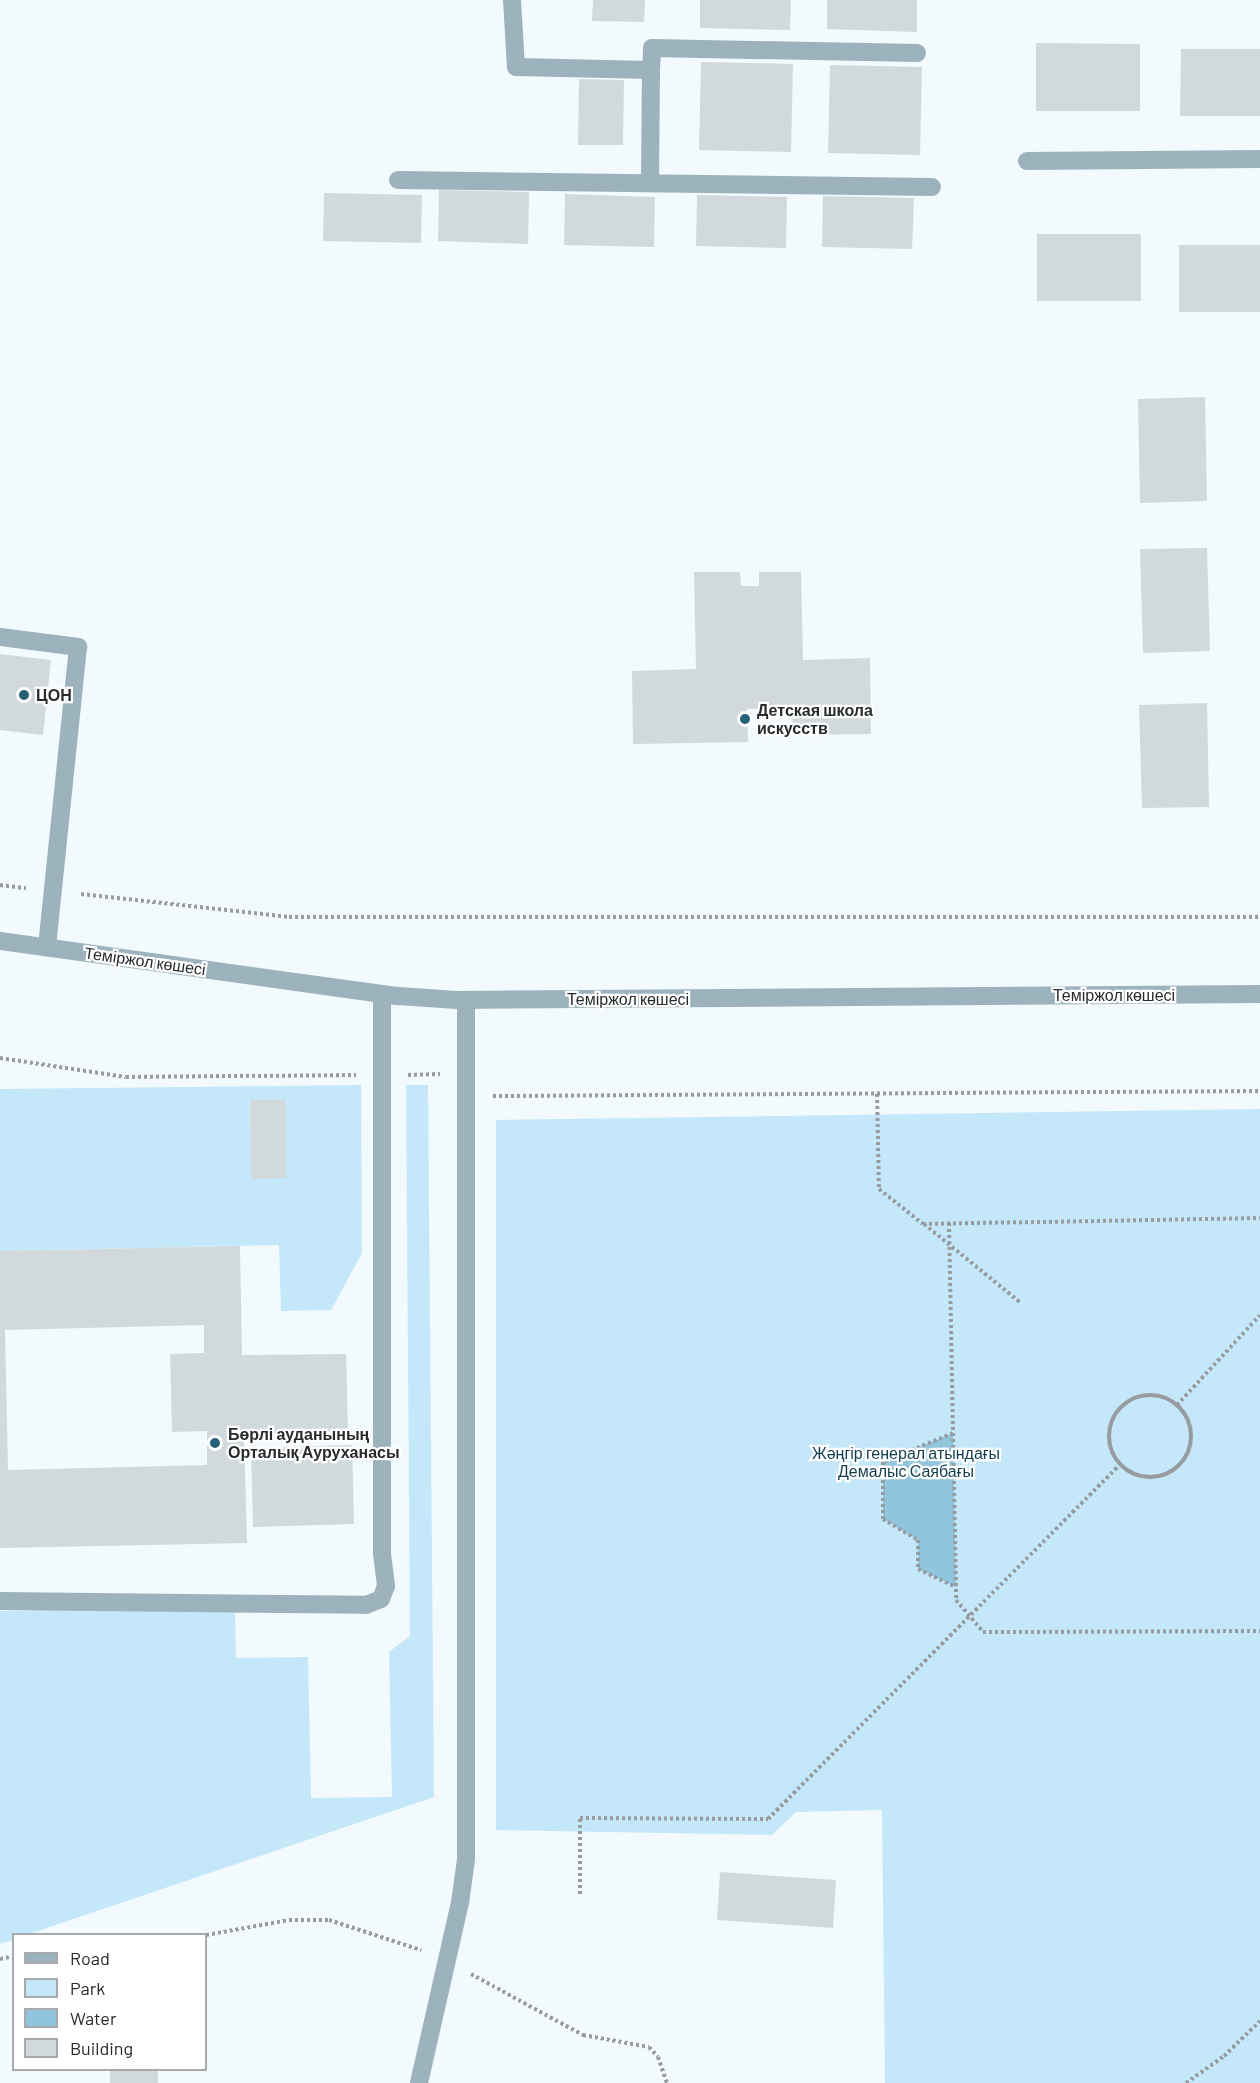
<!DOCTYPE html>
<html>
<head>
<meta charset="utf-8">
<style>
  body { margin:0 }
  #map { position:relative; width:1260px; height:2083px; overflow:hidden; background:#f2fafd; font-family:Barlow,sans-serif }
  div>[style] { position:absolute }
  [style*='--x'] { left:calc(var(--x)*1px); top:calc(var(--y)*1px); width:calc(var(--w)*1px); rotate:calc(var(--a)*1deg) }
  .green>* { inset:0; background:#c4e8fa }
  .water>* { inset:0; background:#90c5dd }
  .building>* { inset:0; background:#d1d9dd }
  .path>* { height:4px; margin-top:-2px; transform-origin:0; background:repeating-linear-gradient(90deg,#969c9f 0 3px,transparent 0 6px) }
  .path>.ring { margin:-2px; padding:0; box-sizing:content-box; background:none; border:4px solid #969c9f; border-radius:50% }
  .minor>* { height:18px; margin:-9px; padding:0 9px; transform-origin:9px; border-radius:9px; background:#9cb2bd }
  .dots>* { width:16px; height:16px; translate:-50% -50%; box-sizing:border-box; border:3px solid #fff; border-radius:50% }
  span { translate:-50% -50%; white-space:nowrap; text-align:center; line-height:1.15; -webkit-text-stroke:4.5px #fff; paint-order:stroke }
  .poi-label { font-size:16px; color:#282b2d; font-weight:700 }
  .left { translate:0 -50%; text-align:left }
  .street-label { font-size:16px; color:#282b2d }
  .park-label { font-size:16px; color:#123e50 }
  .legend { position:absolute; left:12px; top:1933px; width:195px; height:138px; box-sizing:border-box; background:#fff; border:2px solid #a9aaab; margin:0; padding:8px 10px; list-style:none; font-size:18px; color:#282b2d }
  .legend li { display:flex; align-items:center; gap:12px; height:30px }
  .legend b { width:30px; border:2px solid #a9aaab }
</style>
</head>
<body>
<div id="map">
  <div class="green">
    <div style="clip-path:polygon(361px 1085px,362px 1253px,331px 1310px,281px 1311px,279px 1245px,0 1251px,0 1089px)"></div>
    <div style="clip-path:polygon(406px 1085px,428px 1085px,434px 1797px,29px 1934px,14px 1934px,13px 1940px,0 1944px,0 1611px,235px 1607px,236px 1658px,308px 1657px,311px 1798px,392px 1797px,389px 1652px,410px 1636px)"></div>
    <div style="clip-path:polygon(1260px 1109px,1260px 2083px,885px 2083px,882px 1810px,796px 1812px,772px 1835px,496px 1830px,496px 1120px)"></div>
  </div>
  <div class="water">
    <div style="clip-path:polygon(953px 1433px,956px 1587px,918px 1569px,918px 1540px,883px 1519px,883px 1462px)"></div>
  </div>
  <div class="building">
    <div style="clip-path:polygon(593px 0,645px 0,644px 22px,592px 21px)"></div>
    <div style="clip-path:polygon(700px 0,791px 0,790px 30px,700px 28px)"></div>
    <div style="clip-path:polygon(827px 0,917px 0,917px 32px,827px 29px)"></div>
    <div style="clip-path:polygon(1036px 43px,1140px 44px,1140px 111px,1036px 111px)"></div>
    <div style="clip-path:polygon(1181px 49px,1260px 49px,1260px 116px,1180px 116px)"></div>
    <div style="clip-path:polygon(701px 62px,793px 64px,791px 152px,699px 150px)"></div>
    <div style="clip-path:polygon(830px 65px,922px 67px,920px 155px,828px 153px)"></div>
    <div style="clip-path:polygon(579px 79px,624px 80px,623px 145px,578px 145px)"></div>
    <div style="clip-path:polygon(439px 190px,529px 192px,528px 244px,438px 241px)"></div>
    <div style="clip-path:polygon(324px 193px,422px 195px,421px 243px,323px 241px)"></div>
    <div style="clip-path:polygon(565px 194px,655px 197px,654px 247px,564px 245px)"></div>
    <div style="clip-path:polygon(697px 195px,787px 197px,786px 248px,696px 246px)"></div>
    <div style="clip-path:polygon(823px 196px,914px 198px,912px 249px,822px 247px)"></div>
    <div style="clip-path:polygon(1037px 234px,1141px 234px,1141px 301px,1037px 301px)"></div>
    <div style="clip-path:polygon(1179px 245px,1260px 245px,1260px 312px,1179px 312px)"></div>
    <div style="clip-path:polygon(1205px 397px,1207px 501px,1140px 503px,1138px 399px)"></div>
    <div style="clip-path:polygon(1207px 548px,1210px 651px,1143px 653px,1140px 549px)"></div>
    <div style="clip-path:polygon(694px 572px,740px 572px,741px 586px,759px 586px,759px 572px,801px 572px,803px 660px,870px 658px,871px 734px,793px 735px,792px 708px,747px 709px,748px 742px,633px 744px,632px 671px,696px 669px)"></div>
    <div style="clip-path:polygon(0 654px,51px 660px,43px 735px,0 730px)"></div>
    <div style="clip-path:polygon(1207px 703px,1209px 807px,1142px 808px,1139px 705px)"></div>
    <div style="clip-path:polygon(250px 1100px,286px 1100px,286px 1178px,251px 1179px)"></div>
    <div style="clip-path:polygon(evenodd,240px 1246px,242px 1355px,346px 1354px,348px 1431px,244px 1433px,247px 1543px,0 1548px,0 1251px,240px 1246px,204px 1325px,204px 1353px,170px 1354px,172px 1432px,207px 1431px,207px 1465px,8px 1470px,5px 1330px,204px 1325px)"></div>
    <div style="clip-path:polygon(352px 1445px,354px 1524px,253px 1527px,251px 1448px)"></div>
    <div style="clip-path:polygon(720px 1872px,836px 1880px,833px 1928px,717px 1920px)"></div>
    <div style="clip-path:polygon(110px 2070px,158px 2070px,158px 2083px,110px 2083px)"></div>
  </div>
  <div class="path">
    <div style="--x:0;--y:885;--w:26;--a:7"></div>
    <div style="--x:81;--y:894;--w:209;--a:6.3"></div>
    <div style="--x:289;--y:917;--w:971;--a:0"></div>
    <div style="--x:0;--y:1058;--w:127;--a:8.6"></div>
    <div style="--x:126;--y:1077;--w:230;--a:-0.5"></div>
    <div style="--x:408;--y:1075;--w:32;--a:-2"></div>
    <div style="--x:877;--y:1094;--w:95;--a:88.8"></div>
    <div style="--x:879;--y:1189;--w:56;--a:38.5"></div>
    <div style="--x:923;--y:1224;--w:337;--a:-1"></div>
    <div style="--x:493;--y:1096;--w:767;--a:-0.37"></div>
    <div style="--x:949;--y:1223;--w:377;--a:88.9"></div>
    <div style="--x:956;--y:1600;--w:42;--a:49.8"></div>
    <div style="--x:983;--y:1632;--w:277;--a:-0.2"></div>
    <div style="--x:924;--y:1224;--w:125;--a:39.2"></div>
    <div class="ring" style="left:1109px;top:1395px;width:78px;height:78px"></div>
    <div style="--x:1177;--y:1405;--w:122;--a:-47.3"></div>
    <div style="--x:953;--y:1433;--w:76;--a:157.5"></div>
    <div style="--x:883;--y:1462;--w:57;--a:90"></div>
    <div style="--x:883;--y:1519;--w:41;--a:31"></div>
    <div style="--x:918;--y:1540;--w:29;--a:90"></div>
    <div style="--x:918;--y:1569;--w:42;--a:25.3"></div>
    <div style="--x:580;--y:1894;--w:76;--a:-90"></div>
    <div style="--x:580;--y:1818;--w:188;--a:0.3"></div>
    <div style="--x:768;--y:1819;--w:500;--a:-45.2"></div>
    <div style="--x:206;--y:1935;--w:84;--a:-10.2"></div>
    <div style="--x:289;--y:1920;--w:40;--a:0"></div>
    <div style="--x:329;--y:1920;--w:97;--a:18.1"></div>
    <div style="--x:0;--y:1959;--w:14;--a:-12"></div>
    <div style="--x:471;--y:1974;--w:128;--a:28.6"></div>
    <div style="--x:583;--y:2035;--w:67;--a:10.3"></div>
    <div style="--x:649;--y:2047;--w:13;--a:48"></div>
    <div style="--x:658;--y:2057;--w:28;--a:71"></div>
    <div style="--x:1186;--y:2083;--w:47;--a:-35.4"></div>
    <div style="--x:1224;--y:2056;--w:50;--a:-44.2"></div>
  </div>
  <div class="minor">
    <div style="--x:512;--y:0;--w:67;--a:86.6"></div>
    <div style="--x:516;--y:67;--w:135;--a:1.3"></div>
    <div style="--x:651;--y:70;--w:22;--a:-87"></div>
    <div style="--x:652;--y:48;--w:265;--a:1.1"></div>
    <div style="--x:1027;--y:161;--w:233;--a:-0.5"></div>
    <div style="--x:398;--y:180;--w:534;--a:0.75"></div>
    <div style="--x:650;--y:182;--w:112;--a:-89.5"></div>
    <div style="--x:0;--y:637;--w:79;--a:7.3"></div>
    <div style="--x:78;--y:647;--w:302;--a:95.9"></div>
    <div style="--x:0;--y:941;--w:402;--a:7.9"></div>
    <div style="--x:398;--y:996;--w:59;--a:3.9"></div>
    <div style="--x:457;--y:1000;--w:803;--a:-0.43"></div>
    <div style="--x:0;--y:1601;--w:366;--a:0.6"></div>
    <div style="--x:366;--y:1605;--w:16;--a:-22"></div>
    <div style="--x:381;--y:1599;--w:14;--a:-69"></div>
    <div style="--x:386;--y:1586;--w:33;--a:-97"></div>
    <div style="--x:382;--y:1553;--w:559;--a:-90"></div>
    <div style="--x:419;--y:2083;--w:185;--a:-77.2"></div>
    <div style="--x:460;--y:1903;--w:44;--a:-82.2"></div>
    <div style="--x:466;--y:1859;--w:859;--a:-90"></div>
  </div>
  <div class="dots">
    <div style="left:24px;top:695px;background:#256078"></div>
    <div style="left:745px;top:719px;background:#256078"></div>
    <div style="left:215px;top:1443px;background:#256078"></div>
  </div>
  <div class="poi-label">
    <span class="left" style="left:36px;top:695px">ЦОН</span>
    <span class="left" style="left:757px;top:719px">Детская школа<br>искусств</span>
    <span class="left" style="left:228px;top:1443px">Бөрлі ауданының<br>Орталық Ауруханасы</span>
  </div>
  <div class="street-label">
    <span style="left:145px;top:961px;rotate:8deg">Теміржол көшесі</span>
    <span style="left:1114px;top:995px">Теміржол көшесі</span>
    <span style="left:628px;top:999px">Теміржол көшесі</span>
  </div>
  <div class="park-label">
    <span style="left:906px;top:1462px">Жәңгір генерал атындағы<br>Демалыс Саябағы</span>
  </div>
  <ul class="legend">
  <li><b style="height:8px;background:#9cb2bd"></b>Road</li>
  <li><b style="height:16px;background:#c4e8fa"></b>Park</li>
  <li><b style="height:16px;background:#90c5dd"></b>Water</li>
  <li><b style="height:16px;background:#d1d9dd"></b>Building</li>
  </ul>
</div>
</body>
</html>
